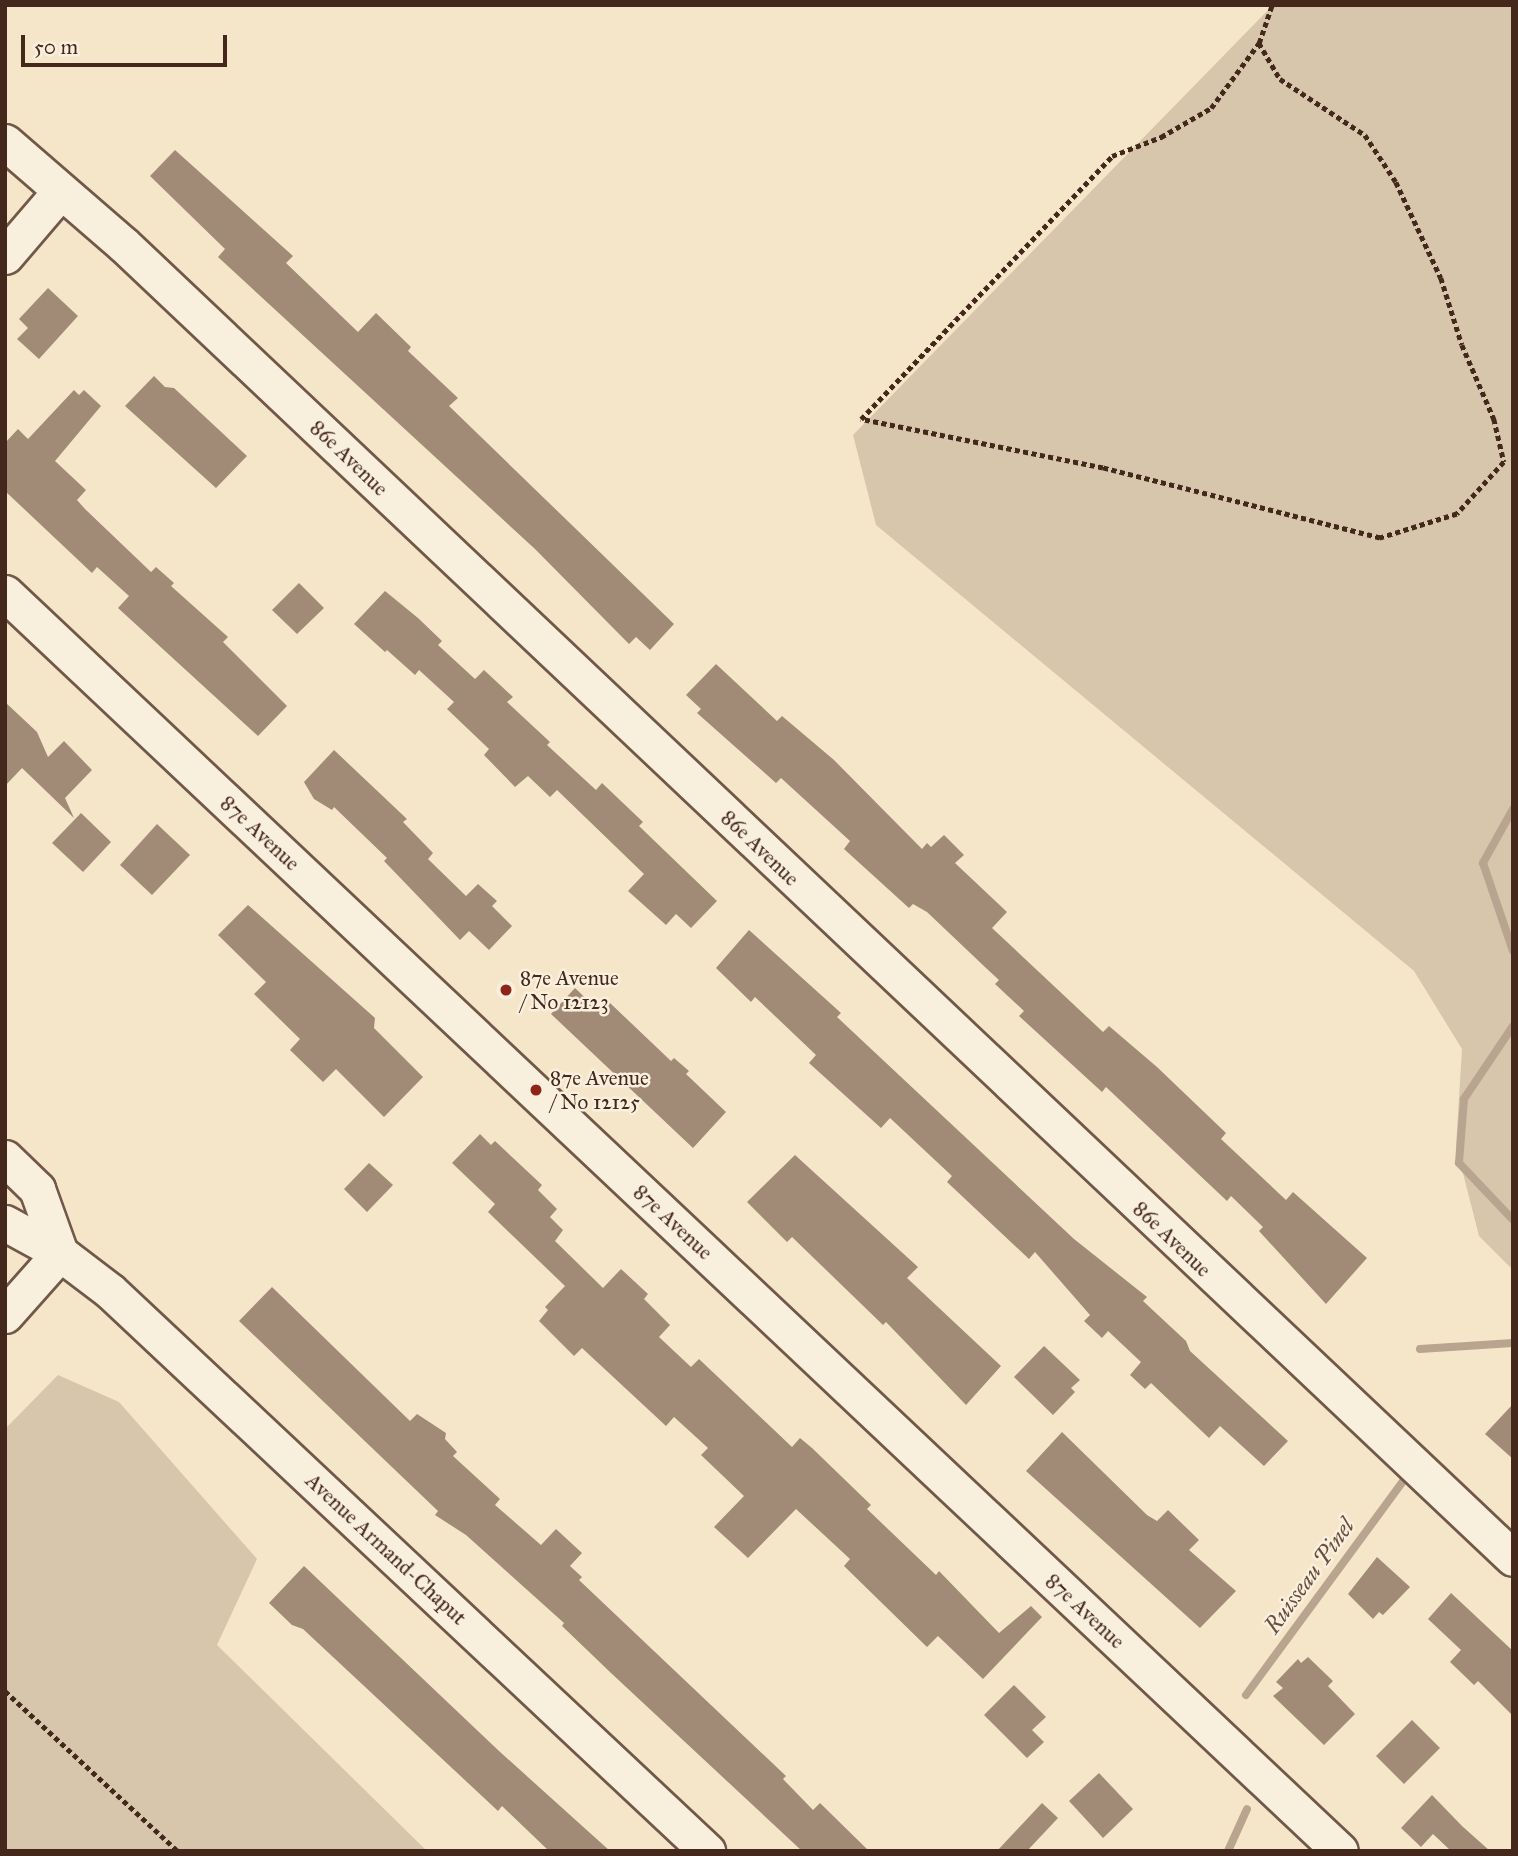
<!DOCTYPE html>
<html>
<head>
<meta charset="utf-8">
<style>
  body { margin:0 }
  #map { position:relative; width:1518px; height:1856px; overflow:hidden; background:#f5e6ca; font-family:"IM FELL Great Primer",serif }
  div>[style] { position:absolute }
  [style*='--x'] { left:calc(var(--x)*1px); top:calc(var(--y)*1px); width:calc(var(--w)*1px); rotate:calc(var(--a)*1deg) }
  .green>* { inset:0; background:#d7c6ac }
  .stream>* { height:8px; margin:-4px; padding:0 4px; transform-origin:4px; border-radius:4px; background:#b9a58f }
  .building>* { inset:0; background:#a18b76 }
  .path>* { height:4.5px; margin-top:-2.25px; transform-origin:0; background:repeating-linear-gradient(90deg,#45281c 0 5px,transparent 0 8.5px) }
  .roads { filter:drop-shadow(2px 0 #715848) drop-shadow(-2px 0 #715848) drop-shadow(0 2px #715848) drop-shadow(0 -2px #715848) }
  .minor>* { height:35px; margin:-17.5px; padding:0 17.5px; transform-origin:17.5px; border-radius:17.5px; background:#f8efdd }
  .dots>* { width:19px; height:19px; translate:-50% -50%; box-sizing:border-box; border:4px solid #f8efdd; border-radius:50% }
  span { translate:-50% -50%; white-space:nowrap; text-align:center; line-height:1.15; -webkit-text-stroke:5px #f8efdd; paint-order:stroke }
  .street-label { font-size:21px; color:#45281c }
  .poi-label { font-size:21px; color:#45281c }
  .left { translate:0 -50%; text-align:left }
  .water-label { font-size:23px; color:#684e3e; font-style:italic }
  .frame { position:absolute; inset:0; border:7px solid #45281c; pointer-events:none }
  .scale { position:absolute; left:21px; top:35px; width:206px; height:32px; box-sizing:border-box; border:4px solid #45281c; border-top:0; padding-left:9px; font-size:21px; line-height:24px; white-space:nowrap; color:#45281c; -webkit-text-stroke:5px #f8efdd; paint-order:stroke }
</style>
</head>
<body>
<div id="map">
  <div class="green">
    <div style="clip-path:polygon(1273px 5px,1513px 5px,1513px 1270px,1479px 1236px,1456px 1146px,1462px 1049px,1414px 971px,876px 525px,853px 435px)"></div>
    <div style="clip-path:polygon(58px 1375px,119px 1402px,257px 1559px,217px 1645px,427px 1851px,5px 1851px,5px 1429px)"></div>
  </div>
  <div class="stream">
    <div style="--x:1513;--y:809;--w:62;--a:119.1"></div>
    <div style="--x:1483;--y:863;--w:93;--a:71.2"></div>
    <div style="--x:1513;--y:1026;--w:88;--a:123.9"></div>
    <div style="--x:1464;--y:1099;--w:64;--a:94.5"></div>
    <div style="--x:1459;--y:1163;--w:79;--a:46.5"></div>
    <div style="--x:1420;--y:1349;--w:93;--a:-3.7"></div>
    <div style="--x:1246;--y:1695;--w:265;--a:-53.7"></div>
    <div style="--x:1228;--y:1851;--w:46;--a:-65.7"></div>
  </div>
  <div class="building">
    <div style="clip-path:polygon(175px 150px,293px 256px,286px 263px,358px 332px,376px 313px,411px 347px,408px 351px,458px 398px,449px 406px,674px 624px,650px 650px,636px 637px,629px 644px,535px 549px,218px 257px,225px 249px,150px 176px)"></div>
    <div style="clip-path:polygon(48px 288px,78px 316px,39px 359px,17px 339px,28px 328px,19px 319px)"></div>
    <div style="clip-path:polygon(154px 376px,165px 387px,174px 388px,247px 456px,216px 488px,125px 406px)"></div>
    <div style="clip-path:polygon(74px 390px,79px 395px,84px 390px,101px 406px,55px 461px,86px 490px,77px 500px,85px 509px,151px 572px,156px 567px,174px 583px,171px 586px,228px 637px,223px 642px,287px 706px,258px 736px,118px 608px,129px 596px,97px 567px,92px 573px,5px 491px,5px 443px,18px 429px,28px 439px)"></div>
    <div style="clip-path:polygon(299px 583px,324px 608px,297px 634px,272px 610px)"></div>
    <div style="clip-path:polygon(385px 591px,418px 618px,442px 641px,438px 645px,475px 679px,484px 670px,513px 697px,507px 702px,550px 742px,547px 745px,596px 790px,602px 783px,643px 822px,639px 826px,717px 901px,691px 928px,676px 914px,666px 925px,628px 891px,644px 874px,557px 790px,550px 797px,528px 776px,515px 787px,484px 755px,489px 749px,447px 709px,454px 702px,419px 670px,415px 675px,387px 650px,385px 652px,354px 624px)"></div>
    <div style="clip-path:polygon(716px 664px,777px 721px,782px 716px,834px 760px,922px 849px,927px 843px,931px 847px,944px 835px,964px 855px,955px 863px,1007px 912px,992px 928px,1103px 1032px,1109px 1026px,1157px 1067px,1226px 1133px,1221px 1139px,1286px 1200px,1293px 1192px,1367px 1258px,1326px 1304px,1259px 1231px,1263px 1227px,1231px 1196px,1227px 1201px,1106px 1087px,1102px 1092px,1019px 1016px,1024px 1011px,995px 984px,999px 980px,986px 968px,927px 912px,913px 904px,909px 908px,844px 849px,850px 841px,781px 778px,776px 783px,697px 713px,701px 709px,686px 695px)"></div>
    <div style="clip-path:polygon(5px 702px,37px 732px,48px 757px,64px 741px,92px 770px,65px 798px,74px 818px,22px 768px,5px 786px)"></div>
    <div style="clip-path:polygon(334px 750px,407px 819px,403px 822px,433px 853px,428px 859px,466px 896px,478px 884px,497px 901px,492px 906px,512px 926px,489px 950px,469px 931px,460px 940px,384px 861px,387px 858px,334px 807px,332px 810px,314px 799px,304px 782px)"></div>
    <div style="clip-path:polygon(81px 813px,111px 842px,83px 872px,52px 843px)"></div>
    <div style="clip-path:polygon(157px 824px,190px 855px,152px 895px,120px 865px)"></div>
    <div style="clip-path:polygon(248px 905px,375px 1018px,374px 1028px,423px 1077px,384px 1117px,336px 1069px,323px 1082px,290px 1050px,300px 1039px,254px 994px,266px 982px,218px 935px)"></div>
    <div style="clip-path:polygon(749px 930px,841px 1013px,837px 1017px,1074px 1239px,1147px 1297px,1143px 1301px,1186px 1341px,1190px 1351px,1288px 1441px,1264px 1466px,1220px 1426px,1209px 1438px,1151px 1383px,1145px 1389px,1130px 1375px,1141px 1362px,1108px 1331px,1102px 1338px,1084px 1321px,1090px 1315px,1035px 1252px,1029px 1259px,947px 1182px,952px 1176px,890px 1118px,881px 1128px,809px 1063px,816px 1055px,755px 997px,751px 1002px,716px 968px)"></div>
    <div style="clip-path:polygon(575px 988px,601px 1013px,610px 1003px,671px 1061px,674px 1058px,689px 1071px,686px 1074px,726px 1112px,693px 1148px,551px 1014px)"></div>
    <div style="clip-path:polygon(480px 1134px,491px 1145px,495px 1141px,542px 1185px,538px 1190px,557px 1209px,550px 1217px,563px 1230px,555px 1241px,603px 1288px,621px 1269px,648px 1294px,644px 1299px,670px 1325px,659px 1337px,691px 1367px,699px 1359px,792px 1447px,800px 1438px,812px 1448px,871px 1505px,867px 1509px,936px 1575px,939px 1571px,999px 1633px,1031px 1606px,1042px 1617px,983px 1679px,938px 1636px,927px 1647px,844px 1566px,850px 1559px,796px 1509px,748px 1558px,714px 1527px,744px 1496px,701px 1455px,708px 1448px,674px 1417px,666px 1426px,582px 1348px,574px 1356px,539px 1321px,548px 1310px,545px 1307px,565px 1286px,488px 1212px,495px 1204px,452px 1163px)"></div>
    <div style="clip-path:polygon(795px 1155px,918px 1267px,907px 1278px,1001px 1366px,966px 1405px,886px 1322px,883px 1325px,792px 1237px,787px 1242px,747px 1202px)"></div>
    <div style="clip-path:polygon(369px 1163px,393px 1185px,367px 1212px,344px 1189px)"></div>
    <div style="clip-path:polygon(272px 1287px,410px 1421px,417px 1414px,446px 1433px,445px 1439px,457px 1452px,453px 1456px,500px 1499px,495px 1505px,541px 1545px,556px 1529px,582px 1553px,570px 1566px,582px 1577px,579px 1580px,786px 1776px,783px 1779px,813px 1810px,820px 1803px,869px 1851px,802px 1851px,611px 1673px,562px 1626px,564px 1623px,466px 1535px,435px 1515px,438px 1511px,239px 1321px)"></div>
    <div style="clip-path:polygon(1044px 1346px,1080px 1380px,1071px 1388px,1075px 1392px,1053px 1415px,1014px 1377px)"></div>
    <div style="clip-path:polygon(1513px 1404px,1513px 1459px,1485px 1434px)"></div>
    <div style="clip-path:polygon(1062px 1432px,1147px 1515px,1157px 1521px,1168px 1510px,1199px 1540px,1189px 1550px,1236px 1591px,1200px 1628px,1026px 1471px)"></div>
    <div style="clip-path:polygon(1377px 1557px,1410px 1587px,1383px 1615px,1379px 1612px,1373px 1619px,1348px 1594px)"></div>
    <div style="clip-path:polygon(304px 1566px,499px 1751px,610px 1851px,549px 1851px,502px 1806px,498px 1811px,303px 1629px,292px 1625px,269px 1603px)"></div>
    <div style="clip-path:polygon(1451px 1593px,1513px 1651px,1513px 1716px,1478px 1681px,1474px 1685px,1450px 1662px,1461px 1650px,1428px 1619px)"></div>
    <div style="clip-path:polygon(1308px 1657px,1333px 1681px,1328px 1686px,1355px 1714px,1324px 1745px,1273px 1696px,1283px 1688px,1276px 1682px,1298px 1659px,1301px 1663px)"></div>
    <div style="clip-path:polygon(1014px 1685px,1046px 1717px,1032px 1730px,1044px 1742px,1027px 1758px,984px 1715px)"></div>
    <div style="clip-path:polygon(1412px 1720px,1440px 1748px,1404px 1784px,1376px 1756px)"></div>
    <div style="clip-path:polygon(1099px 1773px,1133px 1809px,1103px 1838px,1069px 1801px)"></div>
    <div style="clip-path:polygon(1432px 1795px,1462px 1826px,1490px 1851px,1451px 1851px,1433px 1834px,1421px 1847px,1401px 1828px)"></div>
    <div style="clip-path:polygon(1042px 1803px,1058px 1818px,1027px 1851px,997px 1851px)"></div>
  </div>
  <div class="path">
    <div style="--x:1259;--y:43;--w:42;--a:59.7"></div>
    <div style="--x:1280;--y:79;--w:102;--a:33.4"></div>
    <div style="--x:1365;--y:135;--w:56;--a:56.6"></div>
    <div style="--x:1396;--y:182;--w:106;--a:64.9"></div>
    <div style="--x:1441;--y:278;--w:70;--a:72.6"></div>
    <div style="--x:1462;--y:345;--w:81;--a:66.6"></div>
    <div style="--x:1494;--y:419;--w:44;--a:76.9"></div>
    <div style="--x:1504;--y:462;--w:70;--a:132.1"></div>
    <div style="--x:1457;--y:514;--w:81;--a:162.7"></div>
    <div style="--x:1380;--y:538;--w:286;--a:-165.8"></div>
    <div style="--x:1103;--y:468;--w:247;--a:-168.6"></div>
    <div style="--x:861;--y:419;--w:364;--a:-46.3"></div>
    <div style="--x:1112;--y:156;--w:53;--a:-21.2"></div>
    <div style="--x:1161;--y:137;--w:58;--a:-30.1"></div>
    <div style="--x:1211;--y:108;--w:81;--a:-53.6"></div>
    <div style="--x:1259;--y:43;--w:40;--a:-71.1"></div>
    <div style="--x:5;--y:1691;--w:236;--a:42.8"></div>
  </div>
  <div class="roads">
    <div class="minor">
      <div style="--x:5;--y:142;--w:157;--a:40.9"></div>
      <div style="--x:124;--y:245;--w:1911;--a:43.39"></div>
      <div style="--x:5;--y:256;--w:83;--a:-49.4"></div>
      <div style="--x:5;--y:593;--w:1834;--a:43.3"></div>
      <div style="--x:5;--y:1158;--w:45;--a:44.1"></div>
      <div style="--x:37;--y:1189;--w:68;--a:70.2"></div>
      <div style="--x:5;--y:1223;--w:63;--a:28.6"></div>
      <div style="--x:60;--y:1253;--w:63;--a:37.2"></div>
      <div style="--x:110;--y:1291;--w:819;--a:43.17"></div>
      <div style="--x:5;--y:1315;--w:83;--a:-48.4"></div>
    </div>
  </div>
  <div class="dots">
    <div style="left:506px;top:990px;background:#8f2418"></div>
    <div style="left:536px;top:1090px;background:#8f2418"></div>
  </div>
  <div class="street-label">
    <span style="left:349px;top:458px;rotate:44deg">86e Avenue</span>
    <span style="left:260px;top:833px;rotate:43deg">87e Avenue</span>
    <span style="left:760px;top:848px;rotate:44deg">86e Avenue</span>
    <span style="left:673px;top:1222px;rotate:43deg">87e Avenue</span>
    <span style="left:1172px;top:1239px;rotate:44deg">86e Avenue</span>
    <span style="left:386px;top:1549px;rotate:43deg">Avenue Armand-Chaput</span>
    <span style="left:1085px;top:1611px;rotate:43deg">87e Avenue</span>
  </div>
  <div class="poi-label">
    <span class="left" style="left:520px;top:990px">87e Avenue<br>/ No 12123</span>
    <span class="left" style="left:550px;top:1090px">87e Avenue<br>/ No 12125</span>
  </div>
  <div class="water-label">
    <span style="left:1309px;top:1576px;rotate:-54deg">Ruisseau Pinel</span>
  </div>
  <div class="frame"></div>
  <div class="scale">50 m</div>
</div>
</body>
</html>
